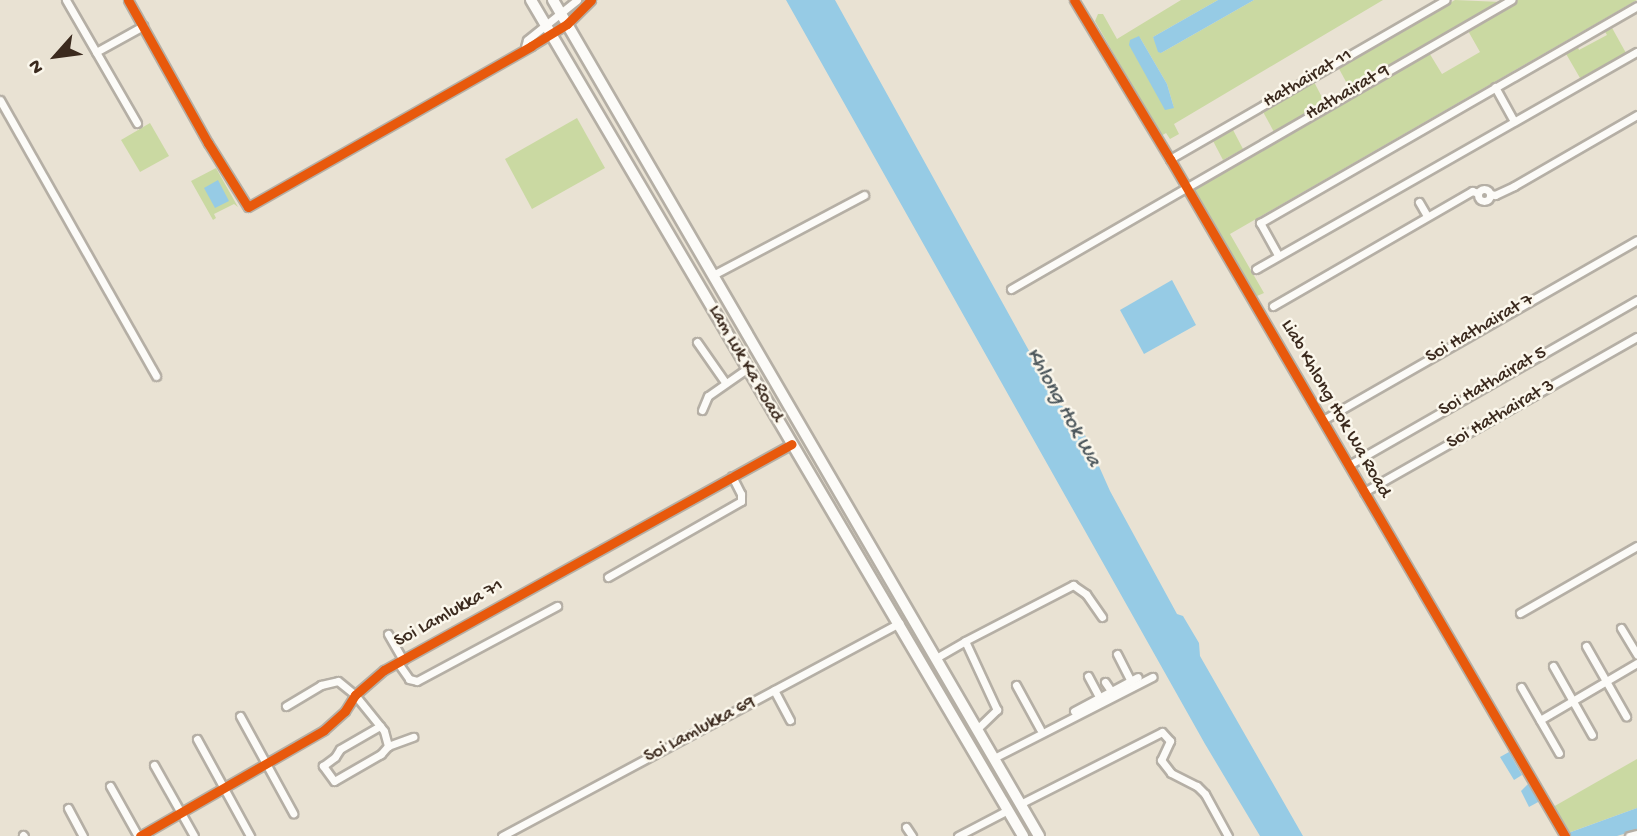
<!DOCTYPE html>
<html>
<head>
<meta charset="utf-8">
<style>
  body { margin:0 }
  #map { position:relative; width:1637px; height:836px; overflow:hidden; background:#e9e2d3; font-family:"Gochi Hand",sans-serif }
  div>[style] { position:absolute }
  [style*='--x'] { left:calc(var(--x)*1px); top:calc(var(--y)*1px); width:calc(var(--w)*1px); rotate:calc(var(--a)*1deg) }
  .green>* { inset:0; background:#cad9a2 }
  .water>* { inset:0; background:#96cbe5 }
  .roads { filter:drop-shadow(2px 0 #b5afa5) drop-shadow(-2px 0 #b5afa5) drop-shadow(0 2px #b5afa5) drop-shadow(0 -2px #b5afa5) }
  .minor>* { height:7px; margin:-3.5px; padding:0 3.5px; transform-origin:3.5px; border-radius:3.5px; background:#fcfbf8 }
  .minor>.ring { margin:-3.5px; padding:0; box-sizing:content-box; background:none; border:7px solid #fcfbf8; border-radius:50% }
  .secondary>* { height:10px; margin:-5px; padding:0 5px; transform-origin:5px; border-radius:5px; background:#fcfbf8 }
  .cycleway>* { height:9px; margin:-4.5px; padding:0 4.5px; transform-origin:4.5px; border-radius:4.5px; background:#e8590c }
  span { translate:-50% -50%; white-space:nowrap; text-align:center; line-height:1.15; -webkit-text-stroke:5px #fbf7ec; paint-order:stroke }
  .street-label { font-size:19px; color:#3b2a1e }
  .water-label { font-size:21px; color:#4c575c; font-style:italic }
  .north { position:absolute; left:21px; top:21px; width:70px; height:70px; -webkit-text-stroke:5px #fbf7ec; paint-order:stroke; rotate:242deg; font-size:19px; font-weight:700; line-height:28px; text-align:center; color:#3b2a1e }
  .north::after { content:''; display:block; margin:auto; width:24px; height:32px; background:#3b2a1e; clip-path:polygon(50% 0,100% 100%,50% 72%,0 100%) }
</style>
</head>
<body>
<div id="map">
  <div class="green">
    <div style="clip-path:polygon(evenodd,1181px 0,1218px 0,1153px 37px,1161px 53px,1254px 0,1383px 0,1174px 124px,1179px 134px,1170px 139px,1166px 133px,1161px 136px,1095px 21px,1098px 14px,1103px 14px,1117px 39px,1181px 0,1139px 36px,1167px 84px,1174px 108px,1139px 36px)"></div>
    <div style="clip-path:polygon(1455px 0,1501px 2px,1350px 89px,1338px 67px)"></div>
    <div style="clip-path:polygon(1518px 0,1637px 0,1230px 234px,1264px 293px,1257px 296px,1247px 284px,1192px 188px,1428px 51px,1442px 74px,1480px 52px,1467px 29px)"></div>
    <div style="clip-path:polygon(1611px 26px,1626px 53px,1580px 78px,1565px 52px,1577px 45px,1579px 50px,1607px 35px,1604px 30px)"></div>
    <div style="clip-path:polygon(1313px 80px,1325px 103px,1274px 132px,1262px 110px)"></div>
    <div style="clip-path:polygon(577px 118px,605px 168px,532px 209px,505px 159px)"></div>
    <div style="clip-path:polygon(150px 123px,169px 156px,140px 172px,121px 140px)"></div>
    <div style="clip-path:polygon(1232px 128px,1243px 149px,1223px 160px,1212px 139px)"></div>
    <div style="clip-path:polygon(216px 168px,238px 207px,234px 204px,214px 214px,216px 218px,213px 220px,191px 181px)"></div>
    <div style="clip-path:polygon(1637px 759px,1637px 808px,1568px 833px,1553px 807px)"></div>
  </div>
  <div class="water">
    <div style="clip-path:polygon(786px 0,835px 0,1059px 405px,1069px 408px,1086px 437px,1110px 491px,1177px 614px,1183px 616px,1199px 643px,1200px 656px,1303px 836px,1260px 836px,1205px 744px)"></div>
    <div style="clip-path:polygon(1218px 0,1254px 0,1161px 53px,1158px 52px,1153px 37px)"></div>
    <div style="clip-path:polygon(1139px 36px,1167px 84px,1174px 108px,1165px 110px,1129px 45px,1130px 40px)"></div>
    <div style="clip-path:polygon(218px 180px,229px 201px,215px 208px,204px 188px)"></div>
    <div style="clip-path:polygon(1172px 280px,1196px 325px,1144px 354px,1120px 310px)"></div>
    <div style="clip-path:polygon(1509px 752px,1522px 775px,1514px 780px,1500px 757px)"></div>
    <div style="clip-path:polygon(1529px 783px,1540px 801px,1529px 807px,1521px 791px)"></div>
    <div style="clip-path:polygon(1637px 808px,1637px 830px,1617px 836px,1560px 836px)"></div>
  </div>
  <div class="roads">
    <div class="minor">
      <div style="--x:66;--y:0;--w:142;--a:60"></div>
      <div style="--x:128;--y:0;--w:164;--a:60.8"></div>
      <div style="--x:208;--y:143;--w:75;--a:58"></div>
      <div style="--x:248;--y:207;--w:326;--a:-29.6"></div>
      <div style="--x:531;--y:46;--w:42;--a:-31.4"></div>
      <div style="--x:567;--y:24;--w:34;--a:-45"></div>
      <div style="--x:1074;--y:0;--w:186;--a:58.9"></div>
      <div style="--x:1170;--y:159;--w:784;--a:59.74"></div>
      <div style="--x:525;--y:47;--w:7;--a:-74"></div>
      <div style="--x:527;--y:40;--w:64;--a:-38.7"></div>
      <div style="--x:96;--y:52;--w:54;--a:-29"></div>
      <div style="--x:1495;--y:87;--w:39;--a:61"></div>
      <div style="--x:0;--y:100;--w:317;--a:60.5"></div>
      <div style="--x:1170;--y:159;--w:318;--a:-30"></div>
      <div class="ring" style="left:1478px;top:189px;width:5px;height:5px"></div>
      <div style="--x:1490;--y:194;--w:5;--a:11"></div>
      <div style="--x:1495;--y:195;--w:21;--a:-25"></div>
      <div style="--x:1514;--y:186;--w:142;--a:-30"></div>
      <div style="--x:1419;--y:202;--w:16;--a:60"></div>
      <div style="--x:1278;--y:255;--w:37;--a:-119"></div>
      <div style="--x:1260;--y:223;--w:435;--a:-29.9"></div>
      <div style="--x:1256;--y:269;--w:438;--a:-29.7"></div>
      <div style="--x:713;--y:275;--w:171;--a:-27.9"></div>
      <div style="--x:1011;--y:289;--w:578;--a:-30.03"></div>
      <div style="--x:1273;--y:306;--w:230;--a:-30"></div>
      <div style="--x:1472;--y:191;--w:6;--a:18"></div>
      <div style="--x:697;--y:342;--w:49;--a:55"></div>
      <div style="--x:702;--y:410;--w:15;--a:-67"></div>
      <div style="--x:708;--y:396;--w:49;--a:-35"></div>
      <div style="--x:1323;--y:420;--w:362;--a:-29.8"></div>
      <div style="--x:1349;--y:465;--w:332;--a:-29.8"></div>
      <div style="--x:1364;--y:492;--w:314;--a:-29.6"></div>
      <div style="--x:608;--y:577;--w:153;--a:-29.7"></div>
      <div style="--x:741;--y:501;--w:7;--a:-90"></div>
      <div style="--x:741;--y:494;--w:20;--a:-117"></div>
      <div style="--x:1520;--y:613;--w:135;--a:-29.8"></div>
      <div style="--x:1621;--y:628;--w:31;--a:59"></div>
      <div style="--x:388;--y:634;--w:30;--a:60"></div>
      <div style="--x:1586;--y:646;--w:81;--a:60.3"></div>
      <div style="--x:1117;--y:654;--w:30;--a:63"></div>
      <div style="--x:936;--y:658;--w:34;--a:-30"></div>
      <div style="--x:398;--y:663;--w:19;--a:55"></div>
      <div style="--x:409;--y:679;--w:8;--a:14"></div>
      <div style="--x:417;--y:681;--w:159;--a:-28.2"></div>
      <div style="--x:1553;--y:666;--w:79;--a:60.5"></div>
      <div style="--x:1088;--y:676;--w:24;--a:62"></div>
      <div style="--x:1105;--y:682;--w:11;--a:56"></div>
      <div style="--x:1016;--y:685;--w:50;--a:61.4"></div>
      <div style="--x:1521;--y:687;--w:76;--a:60.1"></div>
      <div style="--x:774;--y:690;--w:34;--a:62"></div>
      <div style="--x:286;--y:706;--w:41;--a:-31"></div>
      <div style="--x:321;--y:685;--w:17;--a:-13"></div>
      <div style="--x:338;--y:681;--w:22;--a:39"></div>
      <div style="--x:355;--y:695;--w:40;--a:51"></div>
      <div style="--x:380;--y:726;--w:6;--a:51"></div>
      <div style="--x:384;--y:731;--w:16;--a:75"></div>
      <div style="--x:388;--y:746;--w:11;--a:131"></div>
      <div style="--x:381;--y:754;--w:54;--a:150.1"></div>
      <div style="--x:334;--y:781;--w:19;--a:-126"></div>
      <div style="--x:323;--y:766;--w:15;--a:-37"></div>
      <div style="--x:335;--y:757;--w:9;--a:-58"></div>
      <div style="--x:340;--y:749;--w:46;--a:-29.9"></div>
      <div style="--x:1074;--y:711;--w:72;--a:-28"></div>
      <div style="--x:240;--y:716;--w:111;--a:61.3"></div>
      <div style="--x:1540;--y:720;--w:113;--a:-30.4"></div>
      <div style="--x:977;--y:729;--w:28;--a:-44"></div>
      <div style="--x:997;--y:710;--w:76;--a:-114.9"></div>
      <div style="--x:965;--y:641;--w:122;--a:-27.4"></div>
      <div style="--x:1073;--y:585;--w:16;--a:35"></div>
      <div style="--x:1086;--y:594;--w:28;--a:55"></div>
      <div style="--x:197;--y:739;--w:111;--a:61.3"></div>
      <div style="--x:388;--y:746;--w:27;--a:-20"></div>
      <div style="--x:994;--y:758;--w:178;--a:-27.1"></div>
      <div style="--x:154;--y:765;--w:81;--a:60.6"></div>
      <div style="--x:110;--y:786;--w:57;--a:60.8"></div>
      <div style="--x:1020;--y:804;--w:159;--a:-26.9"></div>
      <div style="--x:1162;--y:732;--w:12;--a:48"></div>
      <div style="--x:1170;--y:741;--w:21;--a:115"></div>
      <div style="--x:1161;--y:760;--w:16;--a:52"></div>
      <div style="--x:1171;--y:773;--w:29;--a:27"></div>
      <div style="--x:1197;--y:786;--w:11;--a:45"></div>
      <div style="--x:1205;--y:794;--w:48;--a:61.3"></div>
      <div style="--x:68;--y:808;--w:32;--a:62"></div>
      <div style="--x:906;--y:827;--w:11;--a:56"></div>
      <div style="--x:23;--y:835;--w:1;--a:45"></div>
      <div style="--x:140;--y:836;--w:212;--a:-29.9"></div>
      <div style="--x:324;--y:730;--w:28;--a:-42"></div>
      <div style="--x:345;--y:711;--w:19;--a:-58"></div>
      <div style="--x:355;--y:695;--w:38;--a:-41"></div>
      <div style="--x:384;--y:670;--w:466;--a:-29"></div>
      <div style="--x:502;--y:836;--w:451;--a:-28.2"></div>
      <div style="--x:958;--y:836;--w:56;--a:-27.5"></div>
      <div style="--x:1629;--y:836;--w:8;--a:-14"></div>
    </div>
    <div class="secondary">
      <div style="--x:531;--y:0;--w:970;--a:59.52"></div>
      <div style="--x:553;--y:0;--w:967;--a:59.83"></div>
    </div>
  </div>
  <div class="cycleway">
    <div style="--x:128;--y:0;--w:164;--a:60.8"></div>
    <div style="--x:208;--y:143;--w:75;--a:58"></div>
    <div style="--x:248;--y:207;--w:326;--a:-29.6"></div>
    <div style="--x:531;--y:46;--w:42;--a:-31.4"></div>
    <div style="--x:567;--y:24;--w:34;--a:-45"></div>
    <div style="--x:1074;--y:0;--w:186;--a:58.9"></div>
    <div style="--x:1170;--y:159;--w:784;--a:59.74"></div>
    <div style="--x:140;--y:836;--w:212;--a:-29.9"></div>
    <div style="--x:324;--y:730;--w:28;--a:-42"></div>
    <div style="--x:345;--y:711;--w:19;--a:-58"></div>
    <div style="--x:355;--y:695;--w:38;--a:-41"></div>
    <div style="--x:384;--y:670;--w:466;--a:-29"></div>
  </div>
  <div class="street-label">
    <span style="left:1308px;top:79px;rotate:-30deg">Hathairat 11</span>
    <span style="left:1348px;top:93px;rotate:-30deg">Hathairat 9</span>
    <span style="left:1480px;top:329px;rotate:-30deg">Soi Hathairat 7</span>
    <span style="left:745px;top:364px;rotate:60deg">Lam Luk Ka Road</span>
    <span style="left:1493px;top:382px;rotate:-30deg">Soi Hathairat 5</span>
    <span style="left:1335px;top:409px;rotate:60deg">Liab Khlong Hok Wa Road</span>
    <span style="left:1501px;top:415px;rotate:-30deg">Soi Hathairat 3</span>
    <span style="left:449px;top:614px;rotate:-29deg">Soi Lamlukka 71</span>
    <span style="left:700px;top:730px;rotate:-28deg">Soi Lamlukka 69</span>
  </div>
  <div class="water-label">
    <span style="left:1062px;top:408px;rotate:61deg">Khlong Hok Wa</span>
  </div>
  <div class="north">N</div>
</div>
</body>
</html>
